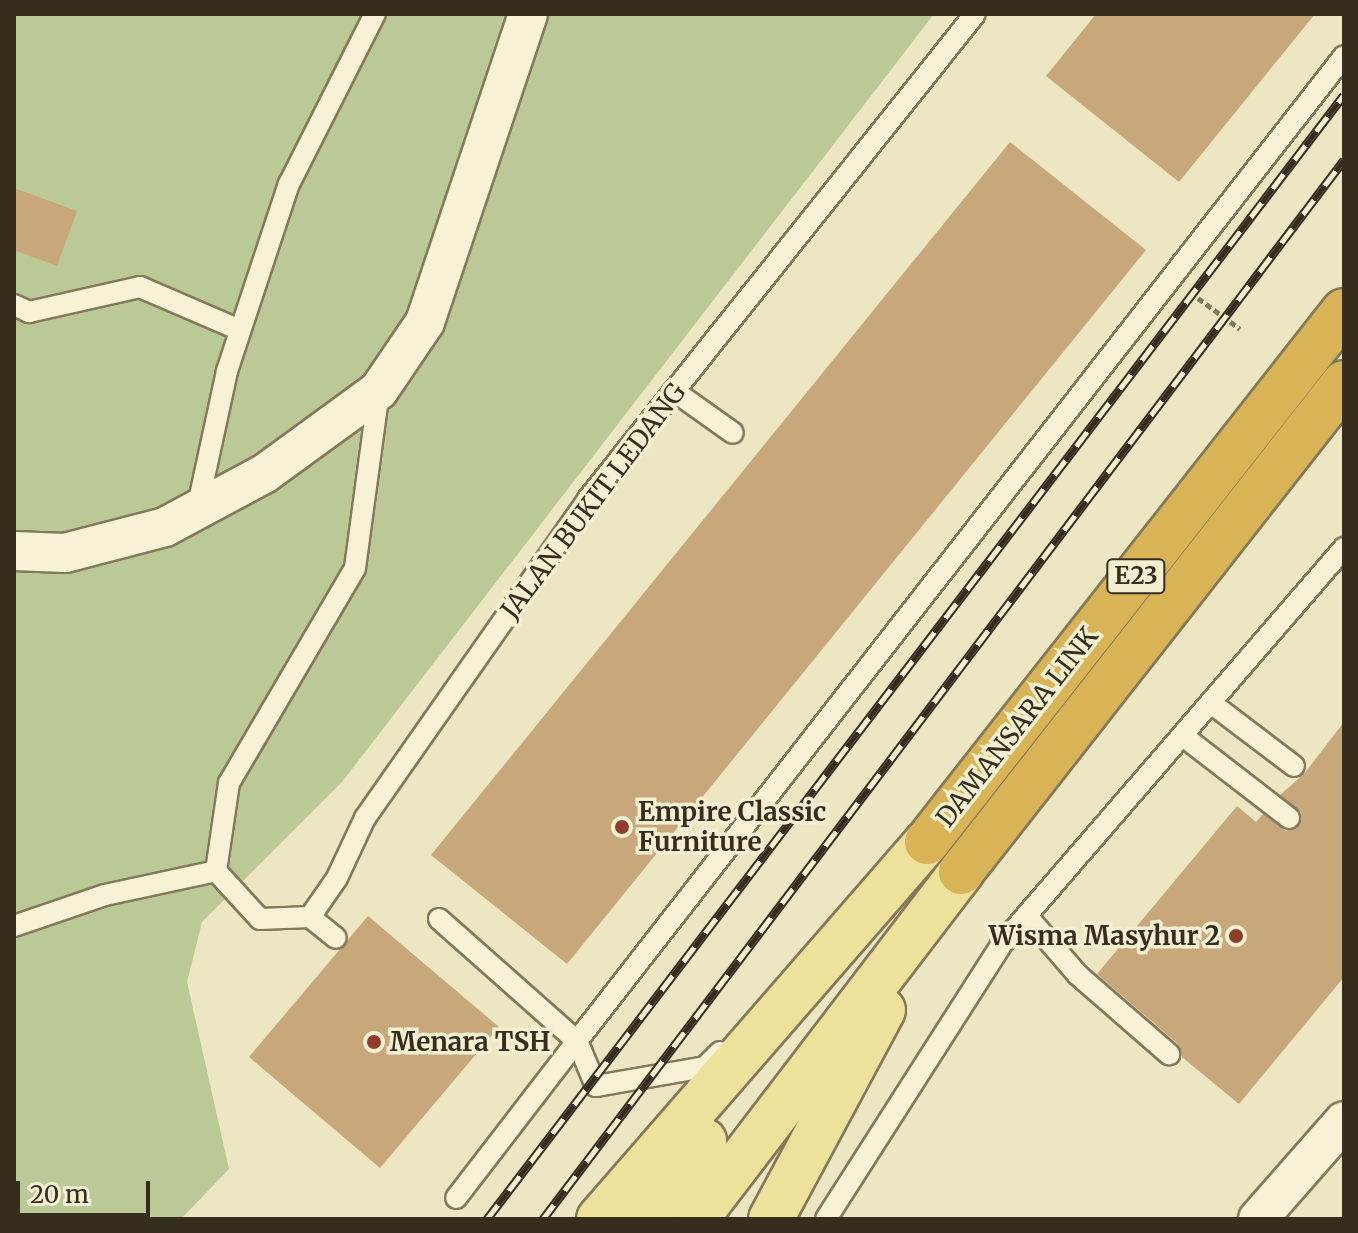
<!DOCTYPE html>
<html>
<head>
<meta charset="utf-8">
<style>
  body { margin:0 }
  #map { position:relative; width:1358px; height:1233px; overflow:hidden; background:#ece6c2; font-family:Merriweather,serif }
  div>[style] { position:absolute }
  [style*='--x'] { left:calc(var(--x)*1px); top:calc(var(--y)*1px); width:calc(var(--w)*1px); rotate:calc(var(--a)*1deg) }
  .green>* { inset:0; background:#bbc997 }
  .building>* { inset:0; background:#c8a77a }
  .path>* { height:5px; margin-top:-2.5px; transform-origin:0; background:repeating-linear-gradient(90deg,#85785a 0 6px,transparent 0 10px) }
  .roads { filter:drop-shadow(2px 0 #85785a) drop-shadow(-2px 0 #85785a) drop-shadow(0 2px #85785a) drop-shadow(0 -2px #85785a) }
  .service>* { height:20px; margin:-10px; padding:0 10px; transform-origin:10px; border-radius:10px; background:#f7f2d5 }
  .minor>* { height:38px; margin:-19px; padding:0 19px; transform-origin:19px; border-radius:19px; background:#f7f2d5 }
  .primary>* { height:44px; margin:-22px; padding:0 22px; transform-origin:22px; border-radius:22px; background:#eee19b }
  .motorway>* { height:44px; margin:-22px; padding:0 22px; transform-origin:22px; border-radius:22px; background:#d8b456 }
  .rail>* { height:9px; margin-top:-4.5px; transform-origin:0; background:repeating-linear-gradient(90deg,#f3efd1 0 18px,#352d1e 0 36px); box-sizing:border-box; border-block:2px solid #352d1e }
  .dots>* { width:22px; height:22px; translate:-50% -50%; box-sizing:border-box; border:4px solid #f3efd1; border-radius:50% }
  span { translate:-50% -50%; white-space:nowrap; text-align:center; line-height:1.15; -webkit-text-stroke:7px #f3efd1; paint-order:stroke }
  .shield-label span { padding:2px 6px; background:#f3efd1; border:2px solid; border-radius:6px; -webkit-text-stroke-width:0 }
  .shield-label { font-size:24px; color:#352d1e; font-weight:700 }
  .street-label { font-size:26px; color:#352d1e }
  .poi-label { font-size:26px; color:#352d1e; font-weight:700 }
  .left { translate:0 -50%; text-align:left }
  .right { translate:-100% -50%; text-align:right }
  .frame { position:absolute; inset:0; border:16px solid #352d1e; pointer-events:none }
  .scale { position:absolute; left:16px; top:1181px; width:134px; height:36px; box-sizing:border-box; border:4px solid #352d1e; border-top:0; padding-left:10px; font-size:24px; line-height:28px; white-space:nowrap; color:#352d1e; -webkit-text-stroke:6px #f3efd1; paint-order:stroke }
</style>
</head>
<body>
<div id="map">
  <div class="green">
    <div style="clip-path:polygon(14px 14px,934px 14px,342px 782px,202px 922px,187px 982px,229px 1169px,181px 1219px,14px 1219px)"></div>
  </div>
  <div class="building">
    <div style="clip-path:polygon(1096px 14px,1315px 14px,1179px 182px,1046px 76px)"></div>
    <div style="clip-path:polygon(1010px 142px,1146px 250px,567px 964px,431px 855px)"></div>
    <div style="clip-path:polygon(14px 188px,77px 211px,57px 266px,14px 250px)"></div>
    <div style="clip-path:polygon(1344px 722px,1344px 977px,1239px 1104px,1182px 1057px,1178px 1044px,1097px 974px,1237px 806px,1256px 822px,1263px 814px,1286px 831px,1299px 826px,1301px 812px,1280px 795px,1304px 774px)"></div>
    <div style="clip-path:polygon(368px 916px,499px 1027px,380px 1168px,249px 1057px)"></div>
  </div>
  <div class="path">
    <div style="--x:1198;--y:298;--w:52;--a:36.4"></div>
  </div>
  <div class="roads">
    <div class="service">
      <div style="--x:14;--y:305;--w:17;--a:25"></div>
      <div style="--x:29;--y:312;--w:114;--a:-12.7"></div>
      <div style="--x:140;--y:287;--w:109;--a:23.3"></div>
      <div style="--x:674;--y:391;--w:72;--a:35.4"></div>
      <div style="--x:197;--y:510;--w:142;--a:-77.8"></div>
      <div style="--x:227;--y:371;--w:197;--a:-71.7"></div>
      <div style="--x:289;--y:184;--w:191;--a:-63.2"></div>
      <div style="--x:1211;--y:703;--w:104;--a:37.2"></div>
      <div style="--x:1183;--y:736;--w:134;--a:37.7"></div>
      <div style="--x:216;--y:871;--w:89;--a:-81.6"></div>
      <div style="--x:229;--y:783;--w:249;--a:-59.6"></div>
      <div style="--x:355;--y:568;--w:180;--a:-82.3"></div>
      <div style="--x:1027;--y:916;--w:78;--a:49.2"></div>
      <div style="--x:1078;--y:975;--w:121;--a:41"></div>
      <div style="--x:310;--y:917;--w:33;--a:39"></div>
      <div style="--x:439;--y:919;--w:184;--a:41.5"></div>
      <div style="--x:577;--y:1041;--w:198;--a:127.6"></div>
      <div style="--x:14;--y:926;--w:96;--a:-18.8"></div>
      <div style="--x:105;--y:895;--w:114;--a:-12.2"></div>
      <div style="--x:216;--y:871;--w:65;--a:47.5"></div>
      <div style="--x:260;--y:919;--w:50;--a:-2.3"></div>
      <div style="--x:310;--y:917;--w:47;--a:-55.3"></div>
      <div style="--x:337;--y:878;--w:66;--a:-65"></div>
      <div style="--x:365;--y:818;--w:389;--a:-55"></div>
      <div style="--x:588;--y:499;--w:620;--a:-51.41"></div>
      <div style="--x:720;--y:1052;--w:21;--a:135"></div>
      <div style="--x:705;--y:1067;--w:111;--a:170.1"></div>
      <div style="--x:596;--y:1086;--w:49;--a:-112.9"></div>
      <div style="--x:577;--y:1041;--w:1248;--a:-52.09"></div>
      <div style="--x:826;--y:1219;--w:325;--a:-57.4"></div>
      <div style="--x:1001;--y:945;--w:525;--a:-49.17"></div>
    </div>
    <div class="minor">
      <div style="--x:14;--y:551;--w:51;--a:2.2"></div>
      <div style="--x:65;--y:553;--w:103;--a:-14.6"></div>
      <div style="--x:165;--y:527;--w:112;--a:-28.2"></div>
      <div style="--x:264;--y:474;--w:142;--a:-36.1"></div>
      <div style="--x:379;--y:390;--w:82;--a:-55.9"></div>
      <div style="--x:425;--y:322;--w:325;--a:-71.5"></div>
      <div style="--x:1258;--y:1219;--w:130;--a:-48.7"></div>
    </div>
    <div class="primary">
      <div style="--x:599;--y:1219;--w:500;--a:-49"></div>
      <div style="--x:645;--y:1219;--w:98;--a:-52.9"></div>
      <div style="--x:696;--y:1219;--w:437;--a:-52.6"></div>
      <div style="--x:771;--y:1219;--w:237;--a:-61.8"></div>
    </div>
    <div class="motorway">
      <div style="--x:927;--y:842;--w:675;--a:-51.86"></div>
      <div style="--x:961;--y:872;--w:621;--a:-51.93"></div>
    </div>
  </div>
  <div class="rail">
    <div style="--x:487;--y:1219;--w:1413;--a:-52.68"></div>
    <div style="--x:543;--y:1219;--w:1328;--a:-52.9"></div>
  </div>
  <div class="dots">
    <div style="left:622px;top:827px;background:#913d2d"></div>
    <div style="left:1236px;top:936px;background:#913d2d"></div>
    <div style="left:374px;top:1042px;background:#913d2d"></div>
  </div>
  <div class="shield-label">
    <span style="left:1136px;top:576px">E23</span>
  </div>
  <div class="street-label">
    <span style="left:593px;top:501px;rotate:-53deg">JALAN BUKIT LEDANG</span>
    <span style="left:1017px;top:727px;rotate:-52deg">DAMANSARA LINK</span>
  </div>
  <div class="poi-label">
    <span class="left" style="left:638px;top:827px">Empire Classic<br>Furniture</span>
    <span class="right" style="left:1220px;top:936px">Wisma Masyhur 2</span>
    <span class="left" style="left:390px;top:1042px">Menara TSH</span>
  </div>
  <div class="frame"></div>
  <div class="scale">20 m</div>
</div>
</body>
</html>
